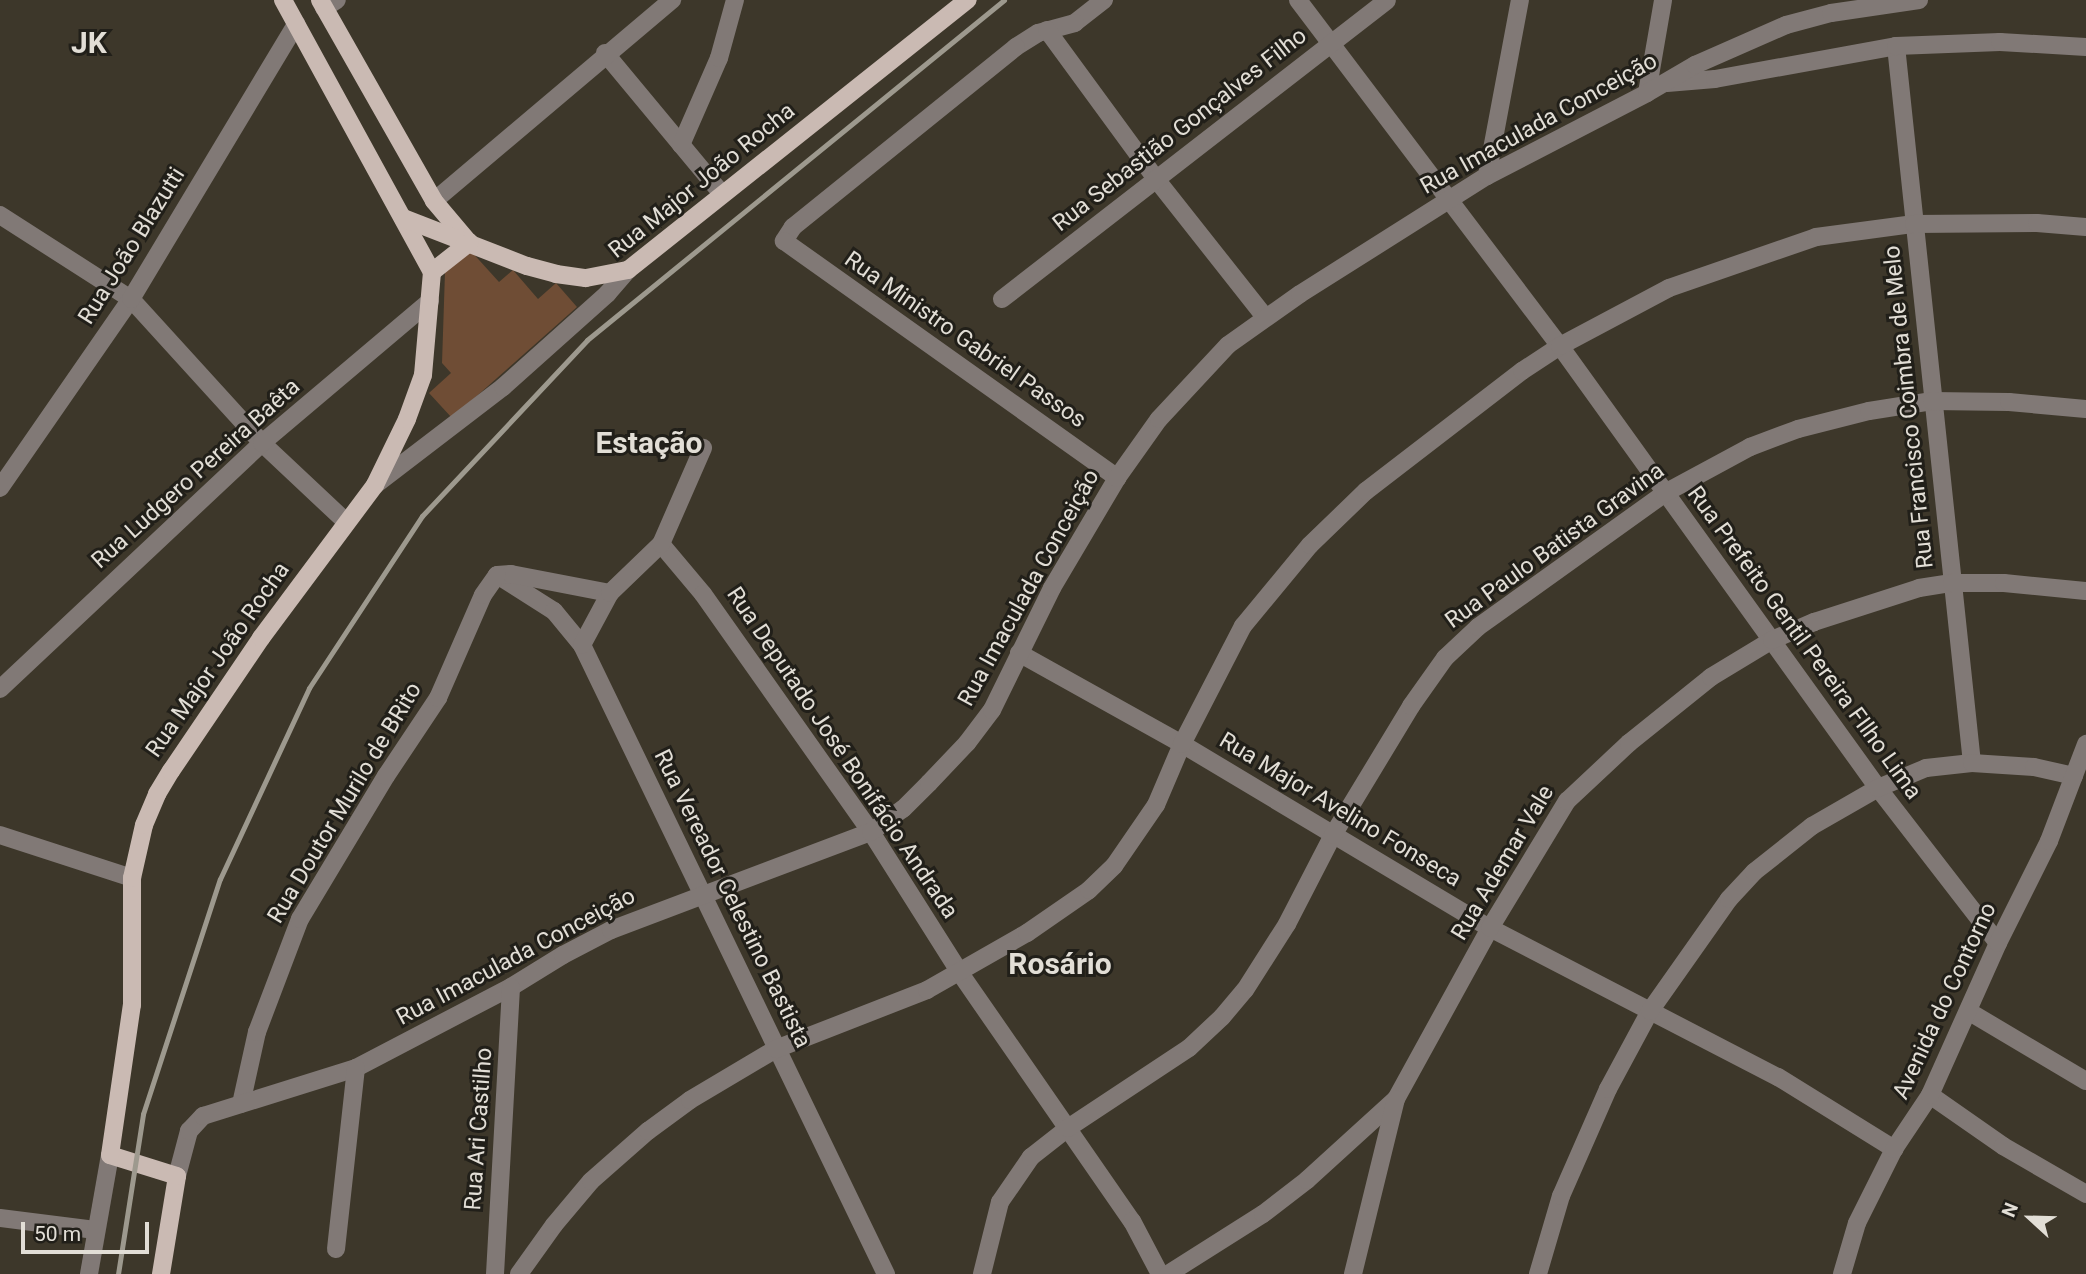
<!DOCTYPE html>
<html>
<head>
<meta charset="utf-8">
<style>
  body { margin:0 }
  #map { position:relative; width:2086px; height:1274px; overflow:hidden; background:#3d372a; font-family:Roboto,sans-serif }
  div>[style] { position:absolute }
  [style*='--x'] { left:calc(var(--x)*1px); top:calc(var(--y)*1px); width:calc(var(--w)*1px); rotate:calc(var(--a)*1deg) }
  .building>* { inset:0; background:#6f4d35 }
  .minor>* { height:18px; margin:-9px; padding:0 9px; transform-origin:9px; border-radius:9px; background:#817976 }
  .major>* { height:18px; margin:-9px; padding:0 9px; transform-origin:9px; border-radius:9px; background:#cabab3 }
  .rail>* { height:5px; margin:-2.5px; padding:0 2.5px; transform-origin:2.5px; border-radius:2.5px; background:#9d998e }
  span { translate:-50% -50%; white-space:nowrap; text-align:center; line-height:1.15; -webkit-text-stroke:6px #211f19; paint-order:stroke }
  .street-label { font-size:23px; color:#e2ded6 }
  .district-label { font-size:30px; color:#e2ded6; font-weight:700 }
  .north { position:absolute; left:1995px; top:1183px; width:70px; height:70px; -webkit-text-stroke:5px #211f19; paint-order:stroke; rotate:292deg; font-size:19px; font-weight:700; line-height:28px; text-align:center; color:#e2ded6 }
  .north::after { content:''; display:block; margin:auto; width:24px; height:32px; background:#e2ded6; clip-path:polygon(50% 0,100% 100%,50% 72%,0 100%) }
  .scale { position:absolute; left:21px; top:1222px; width:128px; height:32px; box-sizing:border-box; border:4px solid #e2ded6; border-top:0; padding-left:9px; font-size:21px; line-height:24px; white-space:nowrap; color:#e2ded6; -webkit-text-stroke:5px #211f19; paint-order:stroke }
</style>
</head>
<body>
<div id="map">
  <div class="building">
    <div style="clip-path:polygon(470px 250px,499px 282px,513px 270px,538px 299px,556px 283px,577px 307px,452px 418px,429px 393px,451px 373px,442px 363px,445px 272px)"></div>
  </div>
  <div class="minor">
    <div style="--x:1104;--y:0;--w:37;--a:142"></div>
    <div style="--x:1075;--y:23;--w:38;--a:165"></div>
    <div style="--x:1038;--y:33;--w:26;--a:148"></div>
    <div style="--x:1016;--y:47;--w:287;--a:141.1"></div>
    <div style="--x:793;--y:227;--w:17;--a:123"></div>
    <div style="--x:784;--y:241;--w:409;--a:35.4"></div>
    <div style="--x:1298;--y:0;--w:434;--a:52.9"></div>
    <div style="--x:1560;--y:346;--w:545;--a:54.27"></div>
    <div style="--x:1878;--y:788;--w:196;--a:52.3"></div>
    <div style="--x:324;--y:8;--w:15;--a:-32"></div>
    <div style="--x:1047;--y:30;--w:185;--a:53.8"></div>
    <div style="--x:1156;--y:179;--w:176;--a:51.7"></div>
    <div style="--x:1896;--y:46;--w:721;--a:83.95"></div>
    <div style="--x:605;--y:53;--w:183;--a:50.3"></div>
    <div style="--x:1667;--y:83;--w:48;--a:-4.8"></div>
    <div style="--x:1715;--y:79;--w:184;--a:-10.3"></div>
    <div style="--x:1896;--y:46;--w:104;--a:-2.2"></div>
    <div style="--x:2000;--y:42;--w:86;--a:3.3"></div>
    <div style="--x:1647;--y:93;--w:94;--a:-80.2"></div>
    <div style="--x:681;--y:145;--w:95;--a:-66.4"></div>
    <div style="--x:719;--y:58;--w:60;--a:-74.6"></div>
    <div style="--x:1487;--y:176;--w:179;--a:-79.4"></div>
    <div style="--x:434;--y:201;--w:312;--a:-40.2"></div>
    <div style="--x:0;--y:215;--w:156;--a:32.7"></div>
    <div style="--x:131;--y:299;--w:195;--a:47.7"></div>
    <div style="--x:262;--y:443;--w:114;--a:43.2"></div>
    <div style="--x:1002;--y:299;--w:487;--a:-37.8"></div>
    <div style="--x:375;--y:485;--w:161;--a:-37.4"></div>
    <div style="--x:503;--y:387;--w:140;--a:-41.8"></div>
    <div style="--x:607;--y:294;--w:32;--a:-49"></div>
    <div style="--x:0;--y:488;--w:230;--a:-55.3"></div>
    <div style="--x:131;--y:299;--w:321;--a:-59"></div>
    <div style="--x:661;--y:544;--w:65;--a:50"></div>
    <div style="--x:703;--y:594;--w:291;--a:54.8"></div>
    <div style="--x:871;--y:832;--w:167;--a:57.7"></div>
    <div style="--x:960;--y:973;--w:302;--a:55.3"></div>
    <div style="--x:1132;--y:1221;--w:60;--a:62.2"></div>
    <div style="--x:497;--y:575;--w:67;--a:32.3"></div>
    <div style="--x:554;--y:611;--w:44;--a:50.5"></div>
    <div style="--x:582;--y:645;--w:699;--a:64.21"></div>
    <div style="--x:497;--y:575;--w:14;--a:-4"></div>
    <div style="--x:511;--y:574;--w:101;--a:10.9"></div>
    <div style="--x:582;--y:645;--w:59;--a:-61.7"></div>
    <div style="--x:610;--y:593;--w:71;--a:-43.9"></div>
    <div style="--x:661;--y:544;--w:105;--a:-66.4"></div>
    <div style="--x:1019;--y:653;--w:187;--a:29.2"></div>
    <div style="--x:1182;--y:744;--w:359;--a:30.9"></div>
    <div style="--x:1490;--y:928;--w:324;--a:27.4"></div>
    <div style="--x:1778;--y:1077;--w:137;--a:31.8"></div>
    <div style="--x:0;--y:689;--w:359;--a:-43.2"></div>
    <div style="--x:262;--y:443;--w:220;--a:-40.2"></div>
    <div style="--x:0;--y:835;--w:139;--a:18"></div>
    <div style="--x:1968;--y:1011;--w:137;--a:30.7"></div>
    <div style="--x:1930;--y:1095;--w:89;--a:34.9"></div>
    <div style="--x:2003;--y:1146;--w:96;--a:30"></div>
    <div style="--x:241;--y:1104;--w:74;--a:-77.5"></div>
    <div style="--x:257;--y:1032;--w:121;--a:-69.2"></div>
    <div style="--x:300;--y:919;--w:167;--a:-59"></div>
    <div style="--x:386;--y:776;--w:94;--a:-56.3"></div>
    <div style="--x:438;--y:698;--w:112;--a:-66.4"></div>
    <div style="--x:483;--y:595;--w:24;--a:-55"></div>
    <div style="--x:177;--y:1176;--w:47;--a:-75.1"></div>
    <div style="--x:189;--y:1131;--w:21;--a:-47"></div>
    <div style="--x:203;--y:1116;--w:160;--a:-17.4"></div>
    <div style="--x:356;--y:1068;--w:175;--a:-27.6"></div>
    <div style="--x:511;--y:987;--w:61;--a:-31.6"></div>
    <div style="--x:563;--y:955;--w:54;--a:-27.5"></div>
    <div style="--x:611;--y:930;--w:278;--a:-20.7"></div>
    <div style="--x:871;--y:832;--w:39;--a:-36"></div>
    <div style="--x:903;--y:809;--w:37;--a:-45"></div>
    <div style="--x:929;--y:783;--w:55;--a:-46.5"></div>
    <div style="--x:967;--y:743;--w:41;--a:-52.9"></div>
    <div style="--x:992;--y:710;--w:136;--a:-63.8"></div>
    <div style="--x:1052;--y:588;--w:128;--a:-59.4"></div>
    <div style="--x:1117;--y:478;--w:72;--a:-54.6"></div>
    <div style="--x:1159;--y:419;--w:101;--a:-47"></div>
    <div style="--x:1228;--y:345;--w:88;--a:-35.3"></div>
    <div style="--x:1300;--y:294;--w:221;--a:-32.3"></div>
    <div style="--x:1487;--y:176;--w:180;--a:-27.4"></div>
    <div style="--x:1647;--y:93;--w:56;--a:-30.3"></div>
    <div style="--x:1695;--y:65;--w:99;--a:-23.7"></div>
    <div style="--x:1786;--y:25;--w:47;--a:-14.9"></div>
    <div style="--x:1831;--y:13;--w:89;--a:-8.4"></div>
    <div style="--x:0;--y:1218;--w:96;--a:7.2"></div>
    <div style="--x:336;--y:1249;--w:182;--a:-83.7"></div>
    <div style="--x:89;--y:1274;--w:121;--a:-80"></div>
    <div style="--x:495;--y:1274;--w:287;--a:-86.8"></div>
    <div style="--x:519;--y:1274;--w:60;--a:-54.5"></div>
    <div style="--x:554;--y:1225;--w:57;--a:-49.9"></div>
    <div style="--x:591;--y:1181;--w:76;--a:-41.3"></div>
    <div style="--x:648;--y:1131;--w:52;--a:-36.4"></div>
    <div style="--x:690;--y:1100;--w:100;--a:-30.7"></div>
    <div style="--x:776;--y:1049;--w:162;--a:-21.3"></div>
    <div style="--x:927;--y:990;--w:115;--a:-29.7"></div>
    <div style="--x:1027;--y:933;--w:75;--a:-34.7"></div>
    <div style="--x:1089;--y:890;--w:35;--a:-44"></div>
    <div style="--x:1114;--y:866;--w:74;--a:-55.5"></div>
    <div style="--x:1156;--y:805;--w:66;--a:-66.9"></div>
    <div style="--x:1182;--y:744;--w:133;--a:-62.7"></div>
    <div style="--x:1243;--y:626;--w:105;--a:-50.4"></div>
    <div style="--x:1310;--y:545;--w:78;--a:-44"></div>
    <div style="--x:1366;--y:491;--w:197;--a:-37.6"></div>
    <div style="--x:1522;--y:371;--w:45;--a:-33.3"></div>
    <div style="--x:1560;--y:346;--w:123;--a:-28"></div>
    <div style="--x:1669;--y:288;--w:156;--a:-19.1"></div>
    <div style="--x:1816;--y:237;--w:99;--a:-7.6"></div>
    <div style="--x:1914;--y:224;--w:123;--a:-0.5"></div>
    <div style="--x:2037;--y:223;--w:49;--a:4.7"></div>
    <div style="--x:982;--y:1274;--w:74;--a:-76"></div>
    <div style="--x:1000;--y:1202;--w:55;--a:-55.4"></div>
    <div style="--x:1031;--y:1157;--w:47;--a:-38.1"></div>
    <div style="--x:1068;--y:1128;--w:145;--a:-33.5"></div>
    <div style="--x:1189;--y:1048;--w:45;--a:-43.2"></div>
    <div style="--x:1222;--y:1017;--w:35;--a:-50"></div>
    <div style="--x:1245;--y:990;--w:78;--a:-57.5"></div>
    <div style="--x:1287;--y:924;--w:100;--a:-62.7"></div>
    <div style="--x:1333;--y:835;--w:151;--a:-58.8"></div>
    <div style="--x:1411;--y:706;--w:59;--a:-54.7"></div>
    <div style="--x:1445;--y:658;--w:45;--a:-43.2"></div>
    <div style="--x:1478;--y:627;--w:230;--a:-35.6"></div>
    <div style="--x:1665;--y:493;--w:97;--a:-28.4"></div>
    <div style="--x:1750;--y:447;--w:51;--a:-20.6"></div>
    <div style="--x:1798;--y:429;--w:73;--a:-14.2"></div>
    <div style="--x:1869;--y:411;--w:64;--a:-9"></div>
    <div style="--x:1932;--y:401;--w:77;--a:0.7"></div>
    <div style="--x:2009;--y:402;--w:77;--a:5.2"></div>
    <div style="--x:1168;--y:1274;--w:112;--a:-32.3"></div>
    <div style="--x:1263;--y:1214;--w:56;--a:-37.7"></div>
    <div style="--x:1307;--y:1180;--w:120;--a:-42.3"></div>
    <div style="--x:1396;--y:1099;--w:195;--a:-61.2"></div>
    <div style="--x:1490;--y:928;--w:149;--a:-58.8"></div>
    <div style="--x:1567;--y:801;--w:85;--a:-43.1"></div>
    <div style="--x:1629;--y:743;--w:105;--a:-38.8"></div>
    <div style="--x:1711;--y:677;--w:71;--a:-31.2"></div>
    <div style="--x:1772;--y:640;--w:46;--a:-23.2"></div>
    <div style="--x:1814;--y:622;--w:110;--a:-17.9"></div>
    <div style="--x:1919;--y:588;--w:33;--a:-9"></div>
    <div style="--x:1952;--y:583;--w:52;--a:0"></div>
    <div style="--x:2004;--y:583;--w:82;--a:5.6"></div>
    <div style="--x:1353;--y:1274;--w:180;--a:-76.2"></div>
    <div style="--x:1538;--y:1274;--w:81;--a:-73.6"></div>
    <div style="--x:1561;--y:1196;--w:117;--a:-66.3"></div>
    <div style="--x:1608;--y:1089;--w:89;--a:-61.7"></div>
    <div style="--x:1650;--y:1011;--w:137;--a:-54.8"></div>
    <div style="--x:1729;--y:899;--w:37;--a:-47"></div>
    <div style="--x:1754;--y:872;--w:74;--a:-38.4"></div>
    <div style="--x:1812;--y:826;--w:76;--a:-29.9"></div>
    <div style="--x:1878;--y:788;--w:52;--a:-22.6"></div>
    <div style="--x:1926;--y:768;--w:46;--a:-6.2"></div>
    <div style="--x:1972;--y:763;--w:62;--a:3.7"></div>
    <div style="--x:2034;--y:767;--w:41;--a:12.7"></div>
    <div style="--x:1842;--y:1274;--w:53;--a:-73.6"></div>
    <div style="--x:1857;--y:1223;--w:83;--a:-63.4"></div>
    <div style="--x:1894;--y:1149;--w:65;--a:-56.3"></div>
    <div style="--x:1930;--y:1095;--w:167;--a:-65.9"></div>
    <div style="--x:1998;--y:943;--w:114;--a:-63.4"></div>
    <div style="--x:2049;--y:841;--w:104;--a:-69.1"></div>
  </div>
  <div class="major">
    <div style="--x:283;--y:0;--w:310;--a:61.3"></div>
    <div style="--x:320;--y:0;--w:231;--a:60.4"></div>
    <div style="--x:434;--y:201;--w:51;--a:49.8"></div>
    <div style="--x:403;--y:218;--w:133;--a:21.2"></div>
    <div style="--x:527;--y:266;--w:30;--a:15"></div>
    <div style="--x:556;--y:274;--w:30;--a:8"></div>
    <div style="--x:586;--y:278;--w:43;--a:-10.8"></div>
    <div style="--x:628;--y:270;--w:434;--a:-38.5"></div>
    <div style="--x:161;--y:1274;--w:99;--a:-80.7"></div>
    <div style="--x:177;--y:1176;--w:70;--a:-162.6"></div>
    <div style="--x:110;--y:1155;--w:152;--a:-81.7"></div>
    <div style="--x:132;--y:1005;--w:127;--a:-90"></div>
    <div style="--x:132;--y:878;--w:54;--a:-77.2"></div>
    <div style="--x:144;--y:825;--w:34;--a:-67"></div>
    <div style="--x:157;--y:794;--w:27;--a:-59"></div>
    <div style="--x:171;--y:771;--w:161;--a:-55.9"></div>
    <div style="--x:261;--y:638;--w:191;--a:-53.3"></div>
    <div style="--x:375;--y:485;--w:73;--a:-64.1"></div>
    <div style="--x:407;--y:419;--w:47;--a:-70"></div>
    <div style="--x:423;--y:375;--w:103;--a:-85"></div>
    <div style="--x:432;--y:272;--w:48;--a:-38.3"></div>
  </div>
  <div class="rail">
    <div style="--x:118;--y:1274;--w:162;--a:-81.1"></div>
    <div style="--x:143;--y:1114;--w:247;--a:-71.9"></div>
    <div style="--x:220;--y:879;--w:211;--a:-65"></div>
    <div style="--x:309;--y:688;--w:206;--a:-56.7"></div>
    <div style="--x:422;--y:516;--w:241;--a:-46.8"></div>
    <div style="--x:587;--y:340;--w:538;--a:-39.19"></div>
  </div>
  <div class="street-label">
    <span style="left:1539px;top:124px;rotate:-29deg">Rua Imaculada Conceição</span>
    <span style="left:1180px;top:130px;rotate:-38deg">Rua Sebastião Gonçalves Filho</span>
    <span style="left:702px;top:181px;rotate:-39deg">Rua Major João Rocha</span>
    <span style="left:132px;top:246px;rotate:-58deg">Rua João Blazutti</span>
    <span style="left:965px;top:340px;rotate:35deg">Rua Ministro Gabriel Passos</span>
    <span style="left:1909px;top:407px;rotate:-96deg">Rua Francisco Coimbra de Melo</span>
    <span style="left:196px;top:474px;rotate:-42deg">Rua Ludgero Pereira Baêta</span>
    <span style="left:1555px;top:546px;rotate:-36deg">Rua Paulo Batista Gravina</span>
    <span style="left:1029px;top:588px;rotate:-61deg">Rua Imaculada Conceição</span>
    <span style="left:1804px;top:643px;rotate:54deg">Rua Prefeito Gentil Pereira FIlho Lima</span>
    <span style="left:218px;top:660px;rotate:-55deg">Rua Major João Rocha</span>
    <span style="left:842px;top:753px;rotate:56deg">Rua Deputado José Bonifácio Andrada</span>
    <span style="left:345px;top:803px;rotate:-59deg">Rua Doutor Murilo de BRito</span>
    <span style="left:1340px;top:810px;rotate:31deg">Rua Major Avelino Fonseca</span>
    <span style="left:1503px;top:863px;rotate:-59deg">Rua Ademar Vale</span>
    <span style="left:732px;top:899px;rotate:64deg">Rua Vereador Celestino Bastista</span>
    <span style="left:516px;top:957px;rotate:-28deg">Rua Imaculada Conceição</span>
    <span style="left:1945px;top:1001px;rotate:-65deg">Avenida do Contorno</span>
    <span style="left:479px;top:1129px;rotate:-86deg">Rua Ari Castilho</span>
  </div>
  <div class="district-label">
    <span style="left:89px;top:43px">JK</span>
    <span style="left:649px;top:443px">Estação</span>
    <span style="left:1060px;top:964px">Rosário</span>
  </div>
  <div class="north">N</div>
  <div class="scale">50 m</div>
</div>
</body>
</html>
